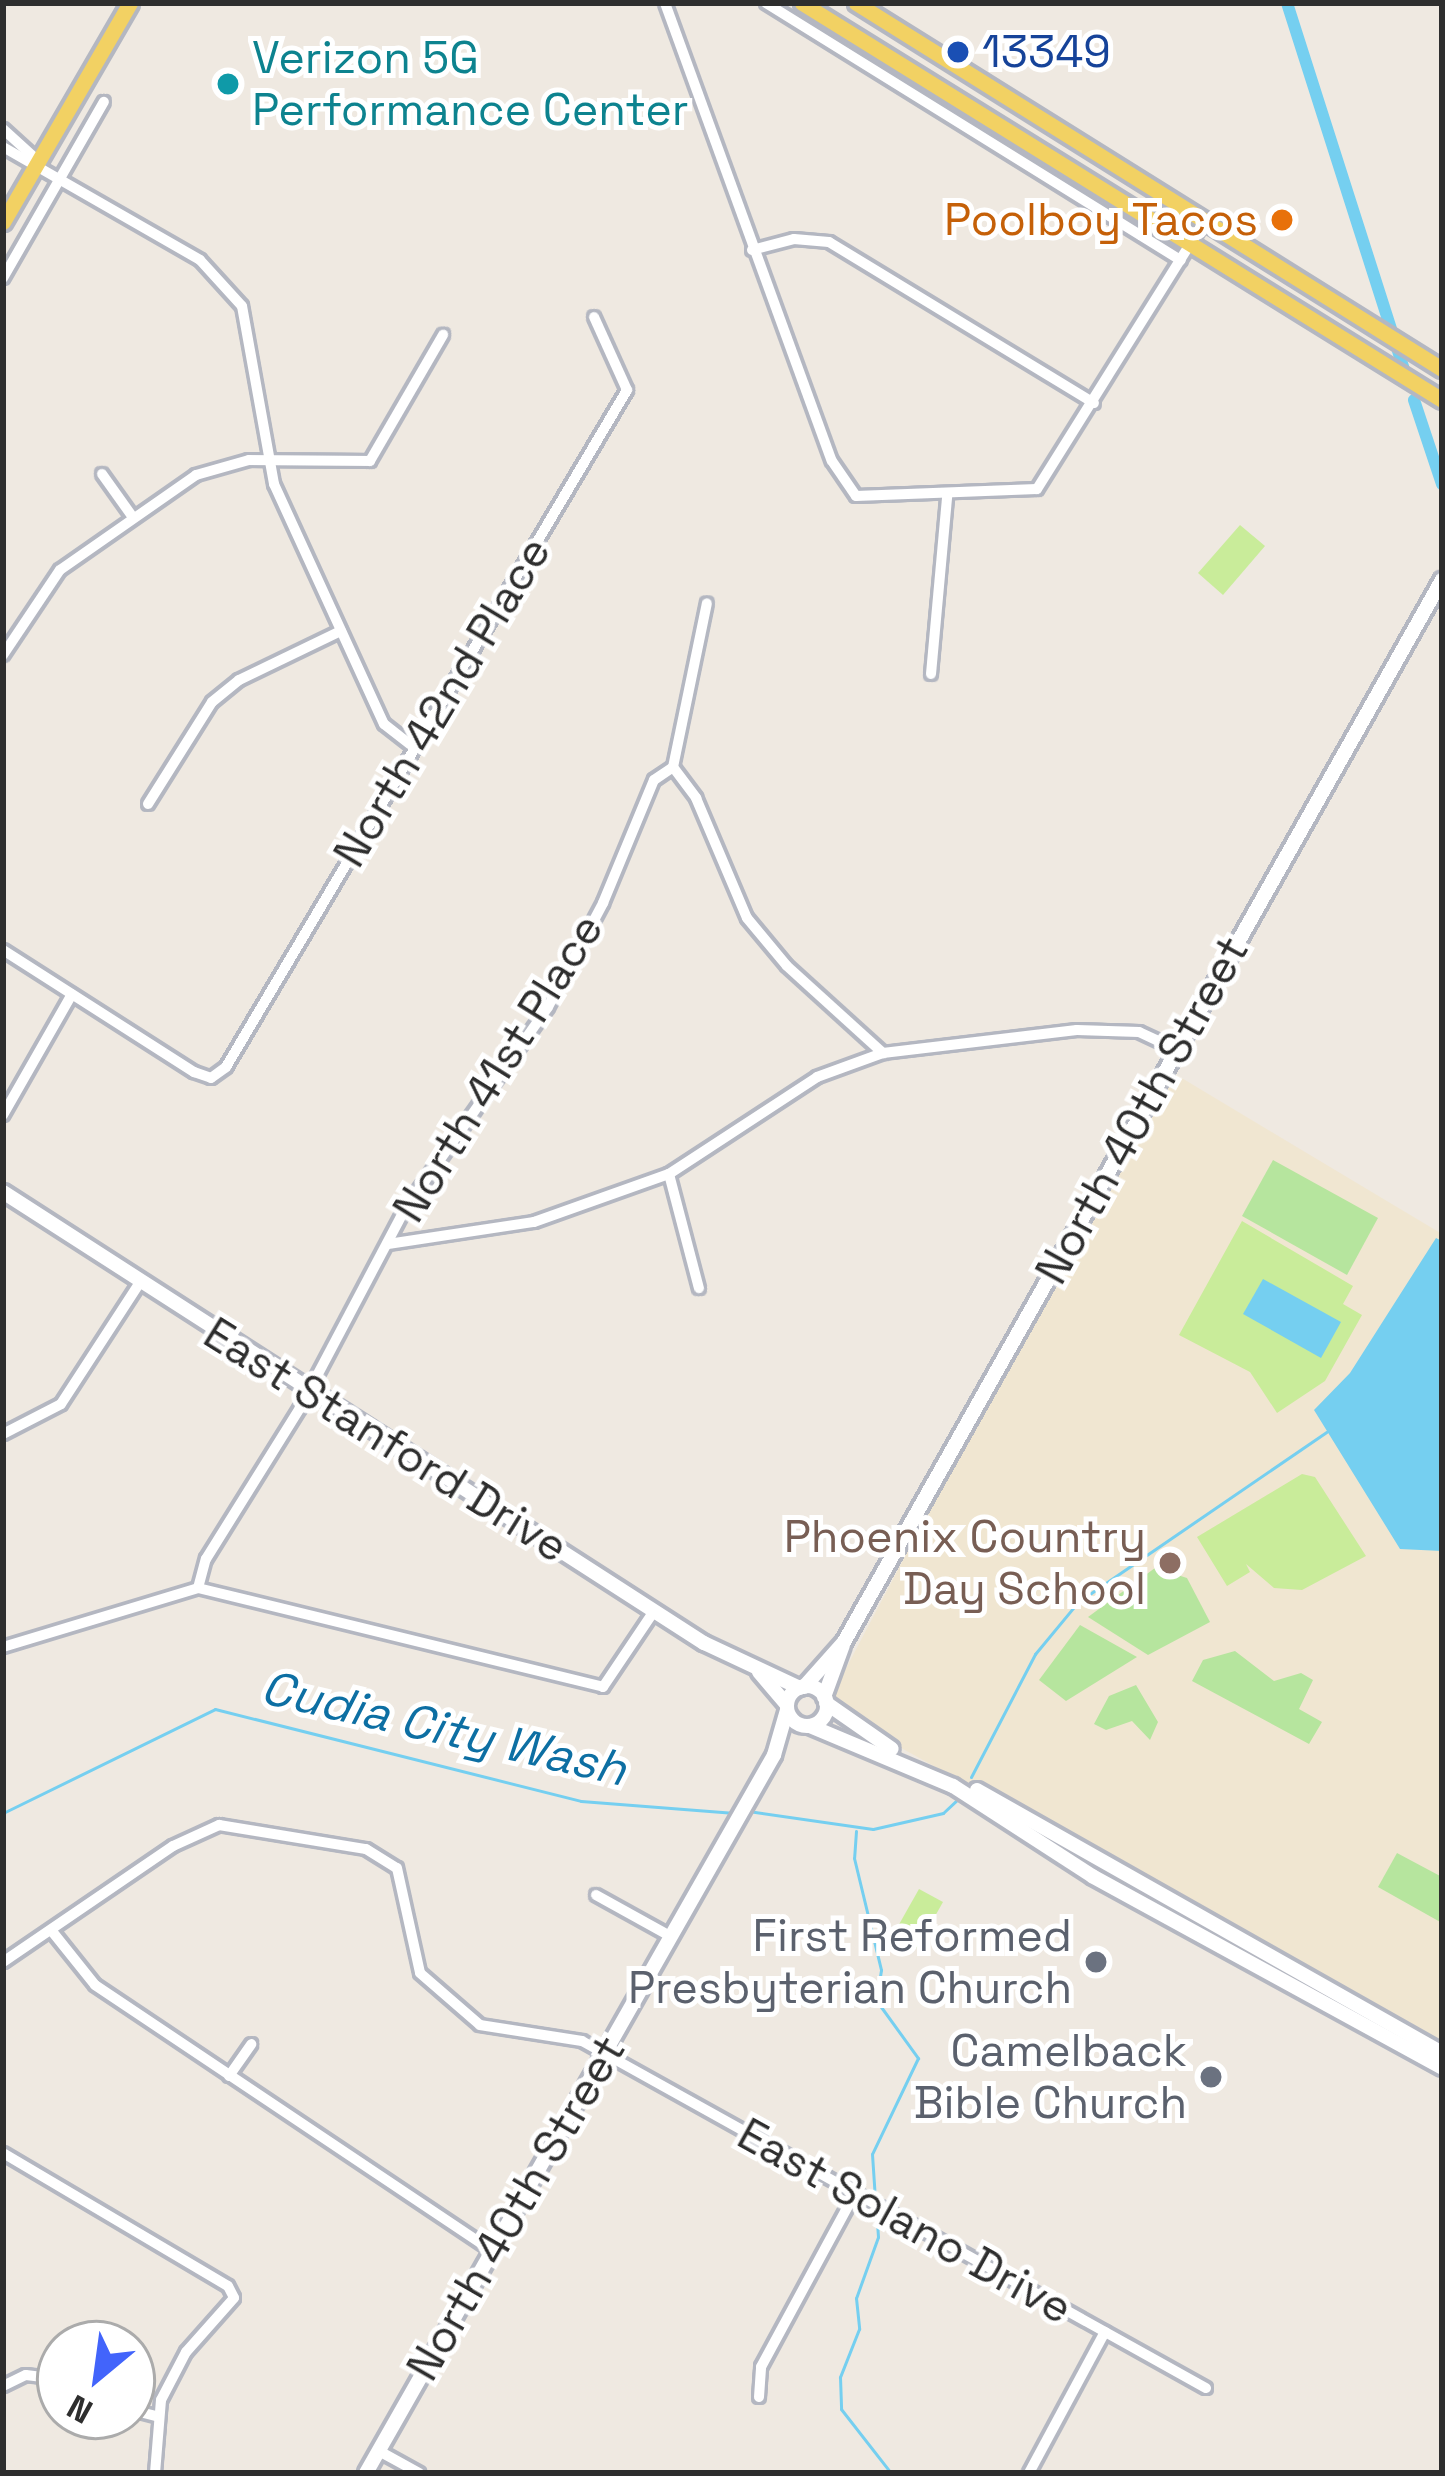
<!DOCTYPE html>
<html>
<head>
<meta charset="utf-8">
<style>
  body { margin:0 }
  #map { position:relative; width:1445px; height:2476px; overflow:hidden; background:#efe9e1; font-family:"Space Grotesk",sans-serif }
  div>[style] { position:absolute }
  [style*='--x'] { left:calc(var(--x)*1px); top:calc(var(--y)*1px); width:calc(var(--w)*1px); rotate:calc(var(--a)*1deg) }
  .education>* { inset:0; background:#f0e6d1 }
  .green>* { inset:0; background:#b6e59e }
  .pitch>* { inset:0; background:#c9ec9a }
  .water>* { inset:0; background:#75cff0 }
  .stream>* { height:3px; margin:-1.5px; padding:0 1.5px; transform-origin:1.5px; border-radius:1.5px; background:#75cff0 }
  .canal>* { height:12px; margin:-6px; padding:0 6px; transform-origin:6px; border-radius:6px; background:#75cff0 }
  .roads { filter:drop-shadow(3px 0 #b4b7c1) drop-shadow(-3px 0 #b4b7c1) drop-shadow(0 3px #b4b7c1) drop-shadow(0 -3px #b4b7c1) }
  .street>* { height:10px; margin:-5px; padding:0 5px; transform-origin:5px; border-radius:5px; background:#fff }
  .secondary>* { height:14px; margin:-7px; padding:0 7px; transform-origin:7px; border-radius:7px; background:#fff }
  .secondary>.ring { margin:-7px; padding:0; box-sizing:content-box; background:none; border:14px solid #fff; border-radius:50% }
  .primary>* { height:15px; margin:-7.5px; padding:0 7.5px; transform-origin:7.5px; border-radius:7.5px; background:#f2d163 }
  .dots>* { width:33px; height:33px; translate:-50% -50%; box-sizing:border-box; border:6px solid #fff; border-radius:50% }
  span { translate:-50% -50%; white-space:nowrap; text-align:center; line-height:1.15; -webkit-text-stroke:10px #fff; paint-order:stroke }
  .transit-label { font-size:45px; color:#164399 }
  .left { translate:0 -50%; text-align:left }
  .culture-label { font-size:45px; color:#0d838f }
  .food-label { font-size:45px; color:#c56008 }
  .right { translate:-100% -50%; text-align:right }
  .street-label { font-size:45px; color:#2e2e2e }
  .education-label { font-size:45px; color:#785e54 }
  .worship-label { font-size:45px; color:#5b616d }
  .water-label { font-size:48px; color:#0d6fa3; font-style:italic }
  .frame { position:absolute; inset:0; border:6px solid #2e2e2e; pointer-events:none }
  .north { position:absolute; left:36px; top:2320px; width:120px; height:120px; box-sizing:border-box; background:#fff; border:3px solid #ababab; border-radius:50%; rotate:209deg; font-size:33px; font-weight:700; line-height:48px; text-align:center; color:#2e2e2e }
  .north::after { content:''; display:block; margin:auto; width:42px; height:54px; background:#4264fb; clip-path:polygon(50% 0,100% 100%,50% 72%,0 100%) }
</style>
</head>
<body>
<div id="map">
  <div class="education">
    <div style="clip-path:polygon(1175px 1074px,1442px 1234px,1442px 2047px,847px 1718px,831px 1697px,991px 1393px)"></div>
  </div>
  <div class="green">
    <div style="clip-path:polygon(1273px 1160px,1378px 1218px,1347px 1275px,1242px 1216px)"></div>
    <div style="clip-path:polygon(1155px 1568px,1187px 1578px,1210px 1622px,1148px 1655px,1088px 1617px)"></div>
    <div style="clip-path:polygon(1080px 1625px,1137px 1657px,1066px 1701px,1039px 1680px)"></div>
    <div style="clip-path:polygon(1235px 1651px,1274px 1681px,1301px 1673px,1313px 1680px,1299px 1709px,1322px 1722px,1309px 1744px,1192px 1681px,1203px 1660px)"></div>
    <div style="clip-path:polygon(1136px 1685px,1158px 1722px,1150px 1740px,1132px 1721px,1106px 1730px,1094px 1724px,1109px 1696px)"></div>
    <div style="clip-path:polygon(1397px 1853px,1442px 1877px,1442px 1923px,1378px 1887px)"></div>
  </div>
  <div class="pitch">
    <div style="clip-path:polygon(1240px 525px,1265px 546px,1223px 595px,1198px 573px)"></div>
    <div style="clip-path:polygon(1242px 1221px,1353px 1286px,1343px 1304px,1362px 1315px,1325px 1381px,1277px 1413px,1250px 1372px,1179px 1335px)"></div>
    <div style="clip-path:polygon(1302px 1474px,1315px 1477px,1366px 1556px,1302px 1590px,1274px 1588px,1246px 1564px,1250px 1572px,1227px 1586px,1197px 1537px)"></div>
    <div style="clip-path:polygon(919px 1889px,943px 1902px,917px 1948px,893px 1935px)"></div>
  </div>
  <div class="water">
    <div style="clip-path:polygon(1436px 1238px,1442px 1241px,1442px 1551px,1400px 1549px,1314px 1410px,1350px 1373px)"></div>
    <div style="clip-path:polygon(1263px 1279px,1341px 1322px,1321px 1358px,1243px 1314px)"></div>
  </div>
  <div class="stream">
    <div style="--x:971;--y:1777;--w:139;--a:-62.5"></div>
    <div style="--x:1035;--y:1654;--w:67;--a:-50.4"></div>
    <div style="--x:1078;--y:1602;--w:301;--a:-34.4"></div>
    <div style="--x:748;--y:1811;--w:126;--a:8.2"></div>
    <div style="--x:873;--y:1829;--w:72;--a:-12.9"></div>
    <div style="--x:943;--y:1813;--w:21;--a:-43"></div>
    <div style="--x:3;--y:1813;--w:236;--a:-26.1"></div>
    <div style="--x:215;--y:1709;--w:377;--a:14.1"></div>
    <div style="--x:581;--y:1801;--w:151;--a:4.5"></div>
    <div style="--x:856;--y:1831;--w:27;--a:94"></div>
    <div style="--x:854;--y:1858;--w:115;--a:76.4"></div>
    <div style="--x:881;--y:1970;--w:30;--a:99"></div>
    <div style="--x:876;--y:2000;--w:72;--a:54.1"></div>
    <div style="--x:918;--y:2058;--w:106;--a:115.6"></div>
    <div style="--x:872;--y:2154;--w:45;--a:86.2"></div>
    <div style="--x:876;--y:2208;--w:29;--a:86"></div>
    <div style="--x:878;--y:2237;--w:65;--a:109.8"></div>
    <div style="--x:856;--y:2298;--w:31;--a:84"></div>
    <div style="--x:859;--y:2329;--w:52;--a:111.6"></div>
    <div style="--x:840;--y:2377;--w:32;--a:88"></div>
    <div style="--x:841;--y:2409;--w:81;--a:52"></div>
  </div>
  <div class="canal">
    <div style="--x:1287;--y:3;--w:395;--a:72.3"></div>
    <div style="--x:1414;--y:400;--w:89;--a:71.6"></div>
  </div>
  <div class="roads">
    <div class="street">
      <div style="--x:665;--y:3;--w:487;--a:70"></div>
      <div style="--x:832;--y:461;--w:42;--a:55.6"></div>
      <div style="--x:856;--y:496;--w:181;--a:-2.2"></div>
      <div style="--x:1037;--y:489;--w:315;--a:-58"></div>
      <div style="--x:766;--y:3;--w:488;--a:31.8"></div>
      <div style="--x:3;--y:129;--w:45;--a:42.3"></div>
      <div style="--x:3;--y:147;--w:227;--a:29.8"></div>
      <div style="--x:200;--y:260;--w:62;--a:47.6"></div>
      <div style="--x:242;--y:306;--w:181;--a:79.8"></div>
      <div style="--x:274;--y:484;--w:264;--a:65.4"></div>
      <div style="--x:384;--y:724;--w:33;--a:38"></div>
      <div style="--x:752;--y:250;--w:43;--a:-14.7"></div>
      <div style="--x:794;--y:239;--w:35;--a:5"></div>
      <div style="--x:829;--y:242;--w:310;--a:31.3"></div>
      <div style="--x:3;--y:278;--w:203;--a:-60.2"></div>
      <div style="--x:102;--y:474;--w:52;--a:54.5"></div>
      <div style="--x:3;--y:655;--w:102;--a:-56.2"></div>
      <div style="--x:60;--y:570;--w:166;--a:-34.9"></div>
      <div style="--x:196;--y:475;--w:55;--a:-15.8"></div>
      <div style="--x:249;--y:460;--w:121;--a:0.5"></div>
      <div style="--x:370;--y:461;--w:146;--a:-59.9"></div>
      <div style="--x:931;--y:674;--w:178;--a:-84.8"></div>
      <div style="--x:673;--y:767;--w:39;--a:53"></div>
      <div style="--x:696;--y:798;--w:130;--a:67"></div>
      <div style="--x:747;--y:918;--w:62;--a:50.2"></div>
      <div style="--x:787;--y:966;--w:130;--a:42.2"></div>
      <div style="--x:883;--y:1053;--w:195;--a:-6.8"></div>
      <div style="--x:1077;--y:1030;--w:62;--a:1.8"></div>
      <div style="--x:1139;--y:1032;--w:40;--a:25"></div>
      <div style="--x:148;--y:804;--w:120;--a:-57.9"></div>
      <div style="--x:212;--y:702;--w:35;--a:-39"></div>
      <div style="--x:239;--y:680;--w:113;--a:-25.7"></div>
      <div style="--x:3;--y:950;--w:227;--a:32.6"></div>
      <div style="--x:194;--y:1072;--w:18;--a:19"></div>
      <div style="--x:211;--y:1078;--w:19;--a:-36"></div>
      <div style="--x:226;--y:1067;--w:787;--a:-59.36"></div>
      <div style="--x:627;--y:390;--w:80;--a:-114.3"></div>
      <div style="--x:3;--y:1115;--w:139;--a:-60.3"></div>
      <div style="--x:669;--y:1174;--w:118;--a:75.3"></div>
      <div style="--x:388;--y:1244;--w:148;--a:-8.6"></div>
      <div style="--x:534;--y:1222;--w:143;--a:-19.6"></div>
      <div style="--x:669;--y:1174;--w:177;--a:-33.2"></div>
      <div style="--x:817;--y:1077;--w:70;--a:-20"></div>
      <div style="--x:3;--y:1434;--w:65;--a:-27.3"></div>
      <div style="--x:61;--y:1404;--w:143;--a:-57"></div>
      <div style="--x:198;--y:1588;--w:30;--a:-75"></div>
      <div style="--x:206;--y:1559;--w:178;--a:-58.1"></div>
      <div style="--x:300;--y:1408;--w:225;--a:-62.2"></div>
      <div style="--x:405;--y:1209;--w:247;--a:-54.7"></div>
      <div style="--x:548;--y:1007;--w:118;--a:-62.1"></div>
      <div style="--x:603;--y:903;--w:133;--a:-67.5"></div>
      <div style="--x:654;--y:780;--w:23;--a:-34"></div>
      <div style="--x:673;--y:767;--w:167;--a:-78.3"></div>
      <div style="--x:3;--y:1647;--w:204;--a:-16.8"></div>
      <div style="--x:198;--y:1588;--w:417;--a:13.7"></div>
      <div style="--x:603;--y:1687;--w:92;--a:-56.1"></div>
      <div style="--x:596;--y:1895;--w:85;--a:29"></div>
      <div style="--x:51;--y:1930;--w:70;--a:51.3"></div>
      <div style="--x:95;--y:1985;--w:479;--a:33.8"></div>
      <div style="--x:3;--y:1962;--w:206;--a:-34.3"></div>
      <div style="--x:173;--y:1846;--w:51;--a:-24.5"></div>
      <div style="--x:219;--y:1825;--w:149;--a:9.3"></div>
      <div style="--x:366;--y:1849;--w:36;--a:32"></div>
      <div style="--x:397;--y:1868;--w:107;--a:77.6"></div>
      <div style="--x:420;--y:1973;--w:79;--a:40.9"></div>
      <div style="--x:480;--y:2025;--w:103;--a:8.9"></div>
      <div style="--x:582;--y:2041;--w:714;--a:29.08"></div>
      <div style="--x:229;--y:2076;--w:39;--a:-55"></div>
      <div style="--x:3;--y:2153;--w:261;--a:30.6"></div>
      <div style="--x:228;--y:2286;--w:13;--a:63"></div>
      <div style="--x:234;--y:2298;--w:72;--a:131.6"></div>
      <div style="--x:186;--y:2352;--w:54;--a:117.5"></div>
      <div style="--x:161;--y:2400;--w:73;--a:94.7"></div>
      <div style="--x:3;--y:2386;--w:25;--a:-26"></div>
      <div style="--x:26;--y:2375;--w:34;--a:7"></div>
      <div style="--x:759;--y:2397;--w:30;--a:-86"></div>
      <div style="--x:761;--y:2367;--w:198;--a:-61.6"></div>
      <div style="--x:132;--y:2410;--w:25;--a:14"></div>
      <div style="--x:379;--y:2451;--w:46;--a:28.8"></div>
      <div style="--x:1029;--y:2473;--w:160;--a:-61.7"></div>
    </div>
    <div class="secondary">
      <div style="--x:3;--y:1192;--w:834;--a:32.76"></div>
      <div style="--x:704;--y:1643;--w:106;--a:25.1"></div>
      <div style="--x:759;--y:1672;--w:43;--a:49.7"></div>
      <div class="ring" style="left:787px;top:1686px;width:26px;height:26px"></div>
      <div style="--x:804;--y:1687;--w:60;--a:-48.4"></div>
      <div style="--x:844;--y:1642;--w:1219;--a:-60.62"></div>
      <div style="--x:824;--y:1697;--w:55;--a:-69.9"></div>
      <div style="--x:826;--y:1703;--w:80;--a:34.9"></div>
      <div style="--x:810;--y:1726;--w:155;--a:22.8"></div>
      <div style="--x:953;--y:1786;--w:166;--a:32.9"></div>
      <div style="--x:1092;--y:1876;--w:399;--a:28.7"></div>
      <div style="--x:977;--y:1790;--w:534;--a:29.49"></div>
      <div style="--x:366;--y:2473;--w:826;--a:-60.39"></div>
      <div style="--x:774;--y:1755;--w:47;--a:-73.9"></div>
    </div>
    <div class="primary">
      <div style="--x:802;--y:3;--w:753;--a:31.81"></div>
      <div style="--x:856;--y:3;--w:691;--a:31.99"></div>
      <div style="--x:3;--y:222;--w:253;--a:-59.9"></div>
    </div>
  </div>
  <div class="dots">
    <div style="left:958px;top:52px;background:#1a4fb4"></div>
    <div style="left:228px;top:84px;background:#0f9aa8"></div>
    <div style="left:1282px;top:220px;background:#e8710a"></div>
    <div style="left:1170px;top:1563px;background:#8d6e63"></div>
    <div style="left:1096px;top:1962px;background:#6b7280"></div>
    <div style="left:1211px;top:2077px;background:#6b7280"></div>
  </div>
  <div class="transit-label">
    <span class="left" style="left:982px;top:52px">13349</span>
  </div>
  <div class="culture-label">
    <span class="left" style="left:252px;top:84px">Verizon 5G<br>Performance Center</span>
  </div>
  <div class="food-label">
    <span class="right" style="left:1258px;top:220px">Poolboy Tacos</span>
  </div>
  <div class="street-label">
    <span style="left:442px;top:702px;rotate:-59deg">North 42nd Place</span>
    <span style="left:498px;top:1068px;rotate:-58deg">North 41st Place</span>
    <span style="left:1142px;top:1110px;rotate:-61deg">North 40th Street</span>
    <span style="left:386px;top:1440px;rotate:32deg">East Stanford Drive</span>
    <span style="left:516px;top:2208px;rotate:-60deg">North 40th Street</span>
    <span style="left:905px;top:2221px;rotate:29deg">East Solano Drive</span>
  </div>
  <div class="education-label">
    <span class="right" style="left:1146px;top:1563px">Phoenix Country<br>Day School</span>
  </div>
  <div class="worship-label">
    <span class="right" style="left:1072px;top:1962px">First Reformed<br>Presbyterian Church</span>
    <span class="right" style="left:1187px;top:2077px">Camelback<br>Bible Church</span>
  </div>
  <div class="water-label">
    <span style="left:444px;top:1728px;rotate:13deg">Cudia City Wash</span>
  </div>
  <div class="frame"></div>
  <div class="north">N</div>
</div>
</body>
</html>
